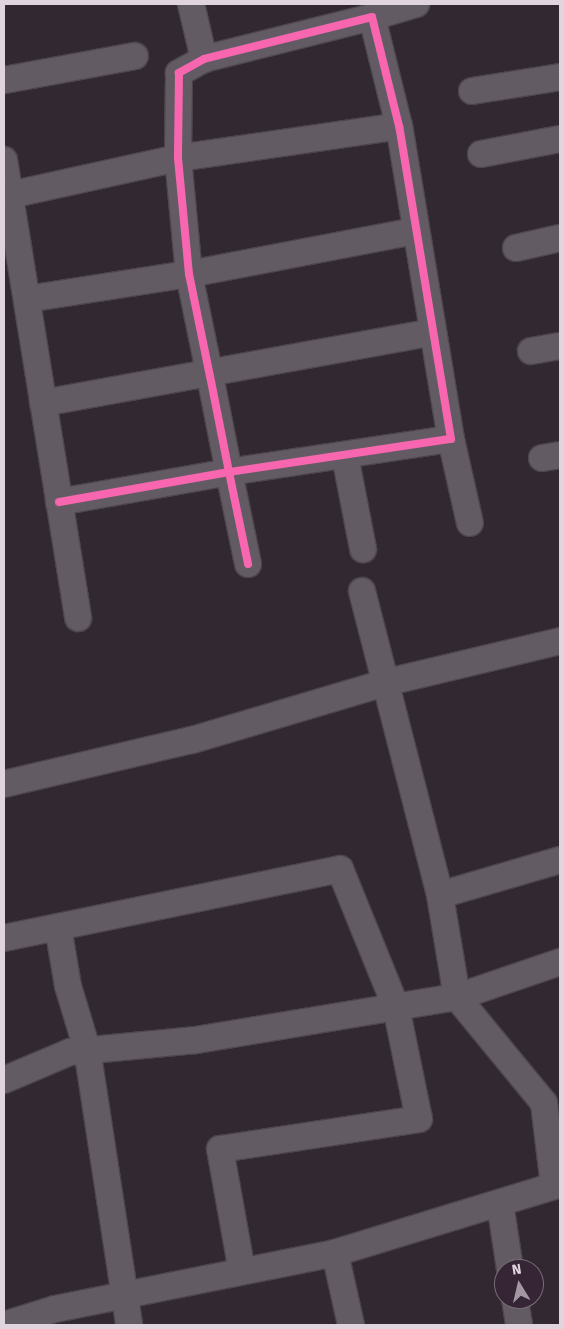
<!DOCTYPE html>
<html>
<head>
<meta charset="utf-8">
<style>
  body { margin:0 }
  #map { position:relative; width:564px; height:1329px; overflow:hidden; background:#322832; font-family:"Fira Sans",sans-serif }
  div>[style] { position:absolute }
  [style*='--x'] { left:calc(var(--x)*1px); top:calc(var(--y)*1px); width:calc(var(--w)*1px); rotate:calc(var(--a)*1deg) }
  .roads { filter:drop-shadow(1px 0 #4d454d) drop-shadow(-1px 0 #4d454d) drop-shadow(0 1px #4d454d) drop-shadow(0 -1px #4d454d) }
  .minor>* { height:26px; margin:-13px; padding:0 13px; transform-origin:13px; border-radius:13px; background:#635b63 }
  .cycleway>* { height:8px; margin:-4px; padding:0 4px; transform-origin:4px; border-radius:4px; background:#f766af }
  span { translate:-50% -50%; white-space:nowrap; text-align:center; line-height:1.15; -webkit-text-stroke:4px #352535; paint-order:stroke }
  .frame { position:absolute; inset:0; border:5px solid #e0d5df; pointer-events:none }
  .north { position:absolute; left:494px; top:1259px; width:50px; height:50px; box-sizing:border-box; background:#352535; border:1px solid #796b79; border-radius:50%; rotate:351deg; font-size:14px; font-weight:700; line-height:20px; text-align:center; color:#e0d5df }
  .north::after { content:''; display:block; margin:auto; width:18px; height:22px; background:#a398a2; clip-path:polygon(50% 0,100% 100%,50% 72%,0 100%) }
</style>
</head>
<body>
<div id="map">
  <div class="roads">
    <div class="minor">
      <div style="--x:191;--y:4;--w:57;--a:76.7"></div>
      <div style="--x:372;--y:17;--w:46;--a:-16.5"></div>
      <div style="--x:4;--y:80;--w:133;--a:-10.4"></div>
      <div style="--x:472;--y:91;--w:89;--a:-9"></div>
      <div style="--x:481;--y:154;--w:80;--a:-10.8"></div>
      <div style="--x:4;--y:160;--w:464;--a:80.8"></div>
      <div style="--x:10;--y:195;--w:172;--a:-12.4"></div>
      <div style="--x:178;--y:158;--w:223;--a:-8.2"></div>
      <div style="--x:516;--y:248;--w:45;--a:-12.8"></div>
      <div style="--x:27;--y:299;--w:164;--a:-8.8"></div>
      <div style="--x:189;--y:274;--w:229;--a:-10.8"></div>
      <div style="--x:531;--y:351;--w:29;--a:-10"></div>
      <div style="--x:43;--y:403;--w:396;--a:-10.3"></div>
      <div style="--x:451;--y:439;--w:86;--a:77.3"></div>
      <div style="--x:345;--y:456;--w:95;--a:79"></div>
      <div style="--x:542;--y:458;--w:18;--a:-9"></div>
      <div style="--x:59;--y:502;--w:173;--a:-10"></div>
      <div style="--x:229;--y:472;--w:224;--a:-8.5"></div>
      <div style="--x:451;--y:439;--w:317;--a:-99.4"></div>
      <div style="--x:399;--y:126;--w:112;--a:-103.9"></div>
      <div style="--x:372;--y:17;--w:173;--a:166"></div>
      <div style="--x:204;--y:59;--w:29;--a:151"></div>
      <div style="--x:179;--y:73;--w:85;--a:90.7"></div>
      <div style="--x:178;--y:158;--w:117;--a:84.6"></div>
      <div style="--x:189;--y:274;--w:104;--a:78.4"></div>
      <div style="--x:210;--y:376;--w:98;--a:78.8"></div>
      <div style="--x:229;--y:472;--w:94;--a:78.3"></div>
      <div style="--x:362;--y:591;--w:314;--a:75.6"></div>
      <div style="--x:4;--y:784;--w:193;--a:-13.2"></div>
      <div style="--x:192;--y:740;--w:200;--a:-16.5"></div>
      <div style="--x:384;--y:683;--w:181;--a:-13.4"></div>
      <div style="--x:58;--y:927;--w:60;--a:80.4"></div>
      <div style="--x:68;--y:986;--w:66;--a:73.2"></div>
      <div style="--x:87;--y:1049;--w:279;--a:81.3"></div>
      <div style="--x:4;--y:938;--w:343;--a:-11.6"></div>
      <div style="--x:340;--y:869;--w:149;--a:67.9"></div>
      <div style="--x:396;--y:1007;--w:114;--a:78.4"></div>
      <div style="--x:419;--y:1119;--w:201;--a:171.4"></div>
      <div style="--x:220;--y:1149;--w:113;--a:79.8"></div>
      <div style="--x:4;--y:1080;--w:72;--a:-23"></div>
      <div style="--x:70;--y:1052;--w:127;--a:-5.4"></div>
      <div style="--x:196;--y:1040;--w:265;--a:-9.4"></div>
      <div style="--x:457;--y:997;--w:109;--a:-18.8"></div>
      <div style="--x:500;--y:1203;--w:67;--a:81.4"></div>
      <div style="--x:515;--y:1299;--w:26;--a:81"></div>
      <div style="--x:4;--y:1325;--w:53;--a:-17.4"></div>
      <div style="--x:55;--y:1309;--w:286;--a:-11.3"></div>
      <div style="--x:351;--y:1325;--w:74;--a:-102.5"></div>
      <div style="--x:335;--y:1253;--w:229;--a:-17"></div>
      <div style="--x:554;--y:1186;--w:84;--a:-96.9"></div>
      <div style="--x:544;--y:1103;--w:137;--a:-129.4"></div>
      <div style="--x:457;--y:997;--w:103;--a:-99.5"></div>
      <div style="--x:440;--y:895;--w:125;--a:-16.3"></div>
    </div>
  </div>
  <div class="cycleway">
    <div style="--x:59;--y:502;--w:173;--a:-10"></div>
    <div style="--x:229;--y:472;--w:224;--a:-8.5"></div>
    <div style="--x:451;--y:439;--w:317;--a:-99.4"></div>
    <div style="--x:399;--y:126;--w:112;--a:-103.9"></div>
    <div style="--x:372;--y:17;--w:173;--a:166"></div>
    <div style="--x:204;--y:59;--w:29;--a:151"></div>
    <div style="--x:179;--y:73;--w:85;--a:90.7"></div>
    <div style="--x:178;--y:158;--w:117;--a:84.6"></div>
    <div style="--x:189;--y:274;--w:104;--a:78.4"></div>
    <div style="--x:210;--y:376;--w:98;--a:78.8"></div>
    <div style="--x:229;--y:472;--w:94;--a:78.3"></div>
  </div>
  <div class="frame"></div>
  <div class="north">N</div>
</div>
</body>
</html>
